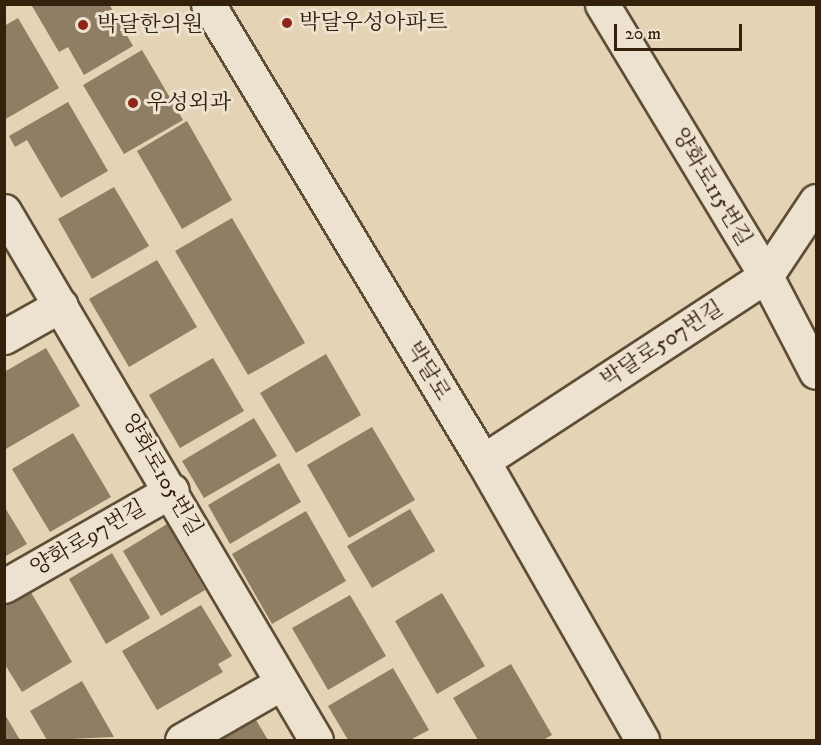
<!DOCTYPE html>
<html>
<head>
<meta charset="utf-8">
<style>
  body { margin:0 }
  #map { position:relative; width:821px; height:745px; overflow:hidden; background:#e4d3b5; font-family:"IM FELL DW Pica","Noto Serif KR",serif }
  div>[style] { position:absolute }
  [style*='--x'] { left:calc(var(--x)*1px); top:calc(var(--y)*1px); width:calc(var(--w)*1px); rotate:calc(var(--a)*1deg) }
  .building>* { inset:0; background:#8f7e63 }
  .roads { filter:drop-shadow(2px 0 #5f4e36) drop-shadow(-2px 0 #5f4e36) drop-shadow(0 2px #5f4e36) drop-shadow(0 -2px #5f4e36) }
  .minor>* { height:33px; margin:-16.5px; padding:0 16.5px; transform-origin:16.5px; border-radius:16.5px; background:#ede2cf }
  .tertiary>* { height:33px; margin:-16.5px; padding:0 16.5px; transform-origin:16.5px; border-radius:16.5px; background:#ede2cf }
  .dots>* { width:16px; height:16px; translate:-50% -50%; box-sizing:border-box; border:3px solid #ede2cf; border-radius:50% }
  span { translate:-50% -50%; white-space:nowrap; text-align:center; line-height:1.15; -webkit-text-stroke:6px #ede2cf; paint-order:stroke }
  .poi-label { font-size:22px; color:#33210b }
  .left { translate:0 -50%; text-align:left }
  .street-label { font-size:22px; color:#33210b }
  .frame { position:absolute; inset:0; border:6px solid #33210b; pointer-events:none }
  .scale { position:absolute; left:614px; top:24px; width:128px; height:27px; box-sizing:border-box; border:3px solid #33210b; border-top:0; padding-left:8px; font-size:18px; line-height:21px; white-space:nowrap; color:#33210b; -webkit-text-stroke:4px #ede2cf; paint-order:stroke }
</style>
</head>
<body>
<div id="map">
  <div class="building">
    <div style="clip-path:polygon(109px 4px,133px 46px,84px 75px,68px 47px,59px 52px,32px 6px)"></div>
    <div style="clip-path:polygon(18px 18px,59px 88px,4px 120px,4px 26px)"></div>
    <div style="clip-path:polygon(142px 50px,183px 120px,124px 154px,83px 85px)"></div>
    <div style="clip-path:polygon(68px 102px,108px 171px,61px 198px,27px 140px,15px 147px,9px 136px)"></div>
    <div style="clip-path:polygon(187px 121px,232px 200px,182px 229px,137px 151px)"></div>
    <div style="clip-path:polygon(114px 187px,149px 246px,92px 279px,58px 219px)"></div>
    <div style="clip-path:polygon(232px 218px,305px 343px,248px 375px,175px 251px)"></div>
    <div style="clip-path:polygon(157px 260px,197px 327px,129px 367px,89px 299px)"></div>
    <div style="clip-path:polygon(46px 348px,80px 406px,4px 450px,4px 372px)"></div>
    <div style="clip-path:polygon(326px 354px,361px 415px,296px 453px,260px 393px)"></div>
    <div style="clip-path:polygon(213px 358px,244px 411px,180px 448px,149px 395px)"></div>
    <div style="clip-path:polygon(254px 418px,277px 456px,204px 498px,182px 461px)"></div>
    <div style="clip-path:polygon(372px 427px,415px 500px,349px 538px,307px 465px)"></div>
    <div style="clip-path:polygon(73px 433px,111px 497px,50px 532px,12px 469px)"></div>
    <div style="clip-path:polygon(279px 463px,301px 502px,230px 544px,208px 505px)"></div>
    <div style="clip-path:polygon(4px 506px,27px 544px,4px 557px)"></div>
    <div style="clip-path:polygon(410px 509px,435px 551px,372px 588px,347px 546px)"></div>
    <div style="clip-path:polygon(306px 511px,346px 581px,272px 624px,232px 554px)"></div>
    <div style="clip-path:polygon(167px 524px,205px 590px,161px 616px,123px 551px)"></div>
    <div style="clip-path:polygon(112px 553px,150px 618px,106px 644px,69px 579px)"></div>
    <div style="clip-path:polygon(29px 589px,72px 662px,22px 692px,4px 663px,4px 603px)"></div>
    <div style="clip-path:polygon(442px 593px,485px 666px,437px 694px,395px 621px)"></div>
    <div style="clip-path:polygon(350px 595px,386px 656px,328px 690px,292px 628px)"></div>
    <div style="clip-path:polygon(201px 605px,232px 656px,218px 664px,223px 672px,157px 710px,122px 651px)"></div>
    <div style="clip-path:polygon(511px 664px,552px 735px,543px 740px,478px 740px,453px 698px)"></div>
    <div style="clip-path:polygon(393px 668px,429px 730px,410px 740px,348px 740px,328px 706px)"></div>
    <div style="clip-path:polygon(82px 681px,114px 737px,47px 740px,30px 711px)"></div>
    <div style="clip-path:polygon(4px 713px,20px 740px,4px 740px)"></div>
    <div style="clip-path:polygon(256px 720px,268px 740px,221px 740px)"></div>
  </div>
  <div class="roads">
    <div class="minor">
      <div style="--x:602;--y:4;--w:318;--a:58.9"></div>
      <div style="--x:766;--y:276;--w:108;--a:62.5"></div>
      <div style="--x:4;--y:211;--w:614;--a:59.47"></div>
      <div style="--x:4;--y:337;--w:65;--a:-29.3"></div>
      <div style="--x:483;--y:461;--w:338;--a:-33.2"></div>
      <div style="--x:766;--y:276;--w:90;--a:-56.3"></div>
      <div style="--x:4;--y:586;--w:193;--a:-29.7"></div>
      <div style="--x:182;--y:740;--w:115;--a:-29.7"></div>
    </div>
    <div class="tertiary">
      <div style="--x:208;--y:4;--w:533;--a:58.96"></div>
      <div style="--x:483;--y:461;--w:321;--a:60.3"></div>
    </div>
  </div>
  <div class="dots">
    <div style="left:287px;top:23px;background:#8f2418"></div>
    <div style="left:83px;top:25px;background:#8f2418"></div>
    <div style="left:133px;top:103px;background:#8f2418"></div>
  </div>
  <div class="poi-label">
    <span class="left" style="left:299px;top:23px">박달우성아파트</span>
    <span class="left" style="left:97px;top:25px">박달한의원</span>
    <span class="left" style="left:146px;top:103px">우성외과</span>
  </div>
  <div class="street-label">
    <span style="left:712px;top:187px;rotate:59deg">양화로115번길</span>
    <span style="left:662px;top:344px;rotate:-33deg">박달로507번길</span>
    <span style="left:428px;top:371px;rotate:59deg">박달로</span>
    <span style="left:162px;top:475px;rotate:60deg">양화로105번길</span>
    <span style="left:88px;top:538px;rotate:-30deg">양화로97번길</span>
  </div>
  <div class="frame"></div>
  <div class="scale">20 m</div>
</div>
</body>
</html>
